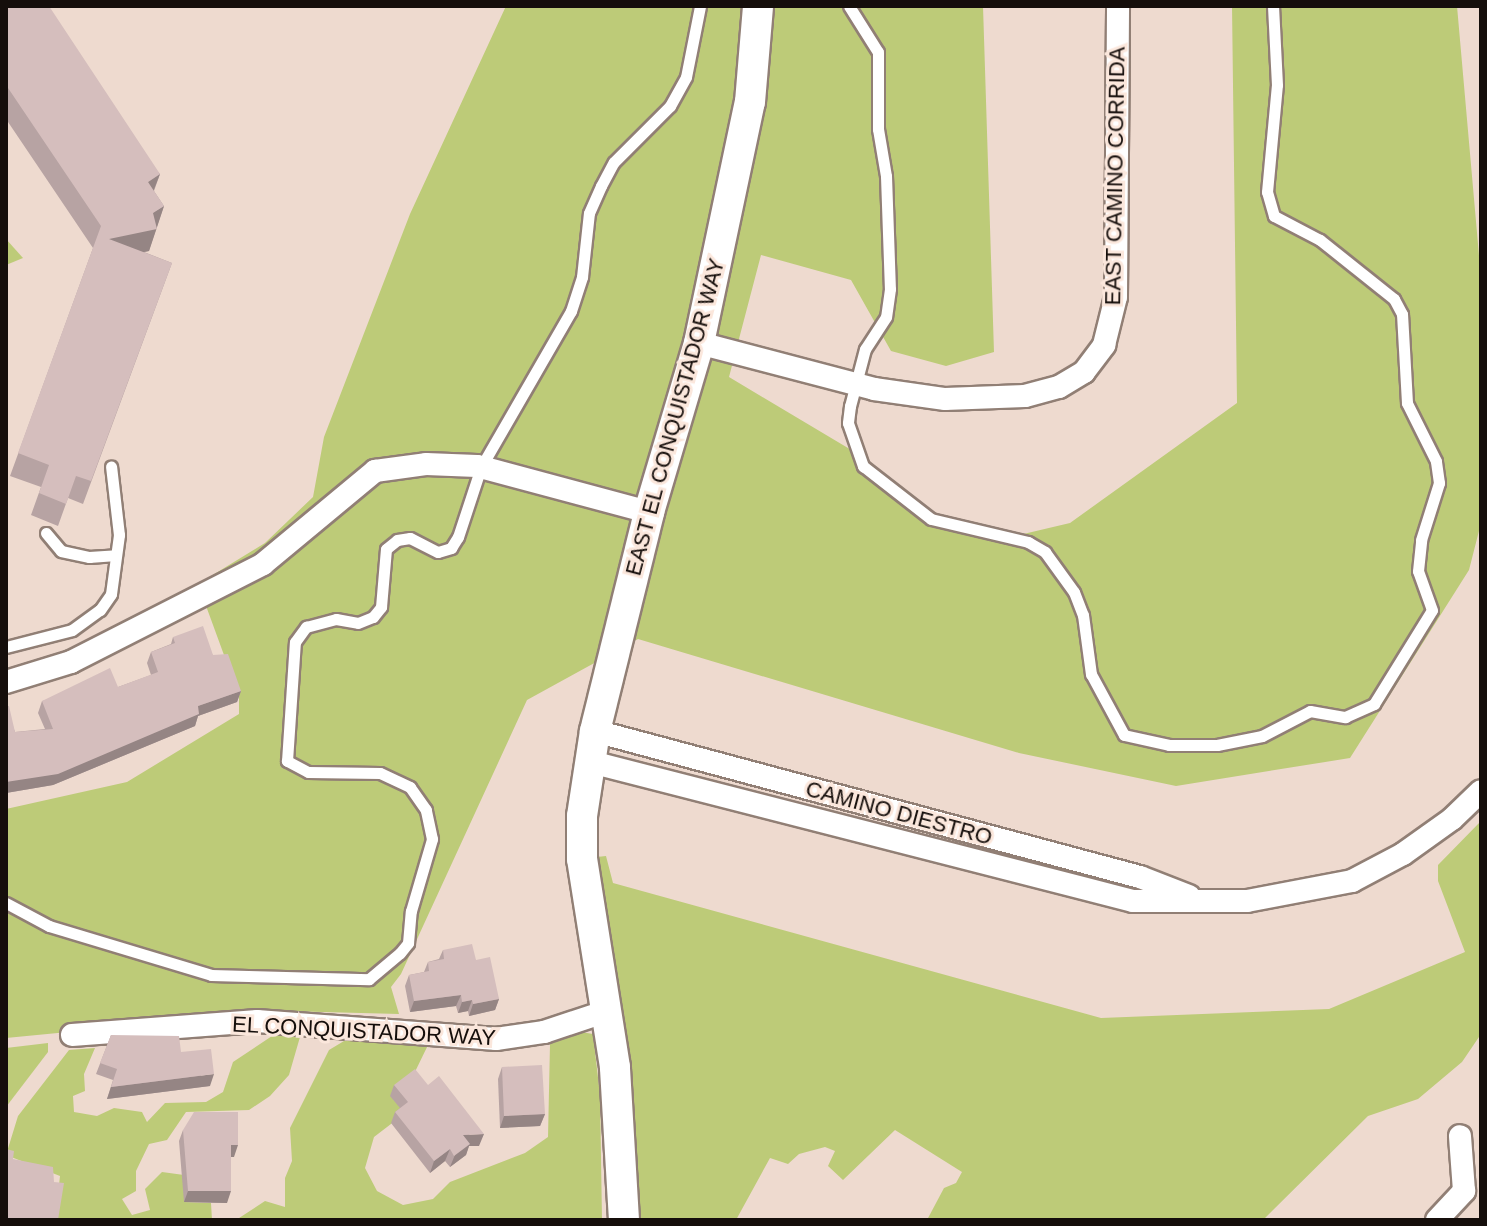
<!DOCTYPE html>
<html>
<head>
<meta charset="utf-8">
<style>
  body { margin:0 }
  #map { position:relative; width:1487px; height:1226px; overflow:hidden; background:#eedacf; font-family:Helvetica,sans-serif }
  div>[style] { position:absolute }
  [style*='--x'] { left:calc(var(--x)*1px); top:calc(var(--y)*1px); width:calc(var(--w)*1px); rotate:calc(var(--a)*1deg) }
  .green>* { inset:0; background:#bdcb78 }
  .roads { filter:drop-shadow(2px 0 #917f75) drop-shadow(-2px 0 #917f75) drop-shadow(0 2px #917f75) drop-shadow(0 -2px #917f75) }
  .lane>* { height:11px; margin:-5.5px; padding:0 5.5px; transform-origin:5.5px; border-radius:5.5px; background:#fff }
  .street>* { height:22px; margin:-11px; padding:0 11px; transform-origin:11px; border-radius:11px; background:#fff }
  .secondary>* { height:30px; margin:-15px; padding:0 15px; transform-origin:15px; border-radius:15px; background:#fff }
  .wall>* { inset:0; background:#b7a3a3 }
  .shaded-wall>* { inset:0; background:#958584 }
  .building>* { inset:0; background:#d5bebd }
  span { translate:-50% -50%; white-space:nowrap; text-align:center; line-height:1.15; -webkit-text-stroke:6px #fbe7dc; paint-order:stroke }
  .street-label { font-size:22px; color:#150e0b }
  .frame { position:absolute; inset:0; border:8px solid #150e0b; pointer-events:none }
</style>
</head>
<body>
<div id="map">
  <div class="green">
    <div style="clip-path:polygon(506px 6px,983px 6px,994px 352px,946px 366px,891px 351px,851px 280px,761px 255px,729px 377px,853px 451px,928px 525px,1015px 536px,1070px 523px,1237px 403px,1232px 6px,1457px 6px,1481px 278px,1481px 523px,1469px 570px,1350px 758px,1176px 786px,1019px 753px,638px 639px,527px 700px,401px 974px,391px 987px,399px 1014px,285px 1011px,6px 1038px,6px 809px,127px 782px,239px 714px,239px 696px,198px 584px,265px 543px,313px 497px,324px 437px,410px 214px)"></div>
    <div style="clip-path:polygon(6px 239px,23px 258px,6px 265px)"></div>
    <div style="clip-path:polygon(1481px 821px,1481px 1034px,1462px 1062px,1418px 1099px,1368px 1116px,1263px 1220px,927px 1220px,944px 1188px,956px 1183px,962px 1172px,895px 1130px,843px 1180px,828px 1166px,835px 1151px,825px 1147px,799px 1154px,788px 1164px,770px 1158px,736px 1220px,636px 1220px,631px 1193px,632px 1070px,597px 857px,606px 856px,613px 883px,1101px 1018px,1329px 1009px,1465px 952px,1438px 881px,1438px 865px)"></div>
    <div style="clip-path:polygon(581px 1032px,593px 1034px,600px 1095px,602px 1220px,236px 1220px,265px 1201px,285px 1207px,285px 1178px,292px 1161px,290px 1128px,329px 1050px,349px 1038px,429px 1043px,411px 1080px,404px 1114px,374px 1137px,365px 1168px,377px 1191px,403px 1205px,433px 1199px,450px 1182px,525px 1153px,548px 1137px,550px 1044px)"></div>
    <div style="clip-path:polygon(275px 1034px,300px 1037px,289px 1075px,270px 1096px,249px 1110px,186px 1112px,167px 1140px,149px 1144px,136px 1171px,136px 1191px,122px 1199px,132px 1215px,150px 1210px,145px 1189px,162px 1172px,184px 1175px,184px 1202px,211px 1203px,212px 1220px,55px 1220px,60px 1176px,6px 1155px,18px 1116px,69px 1050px,95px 1048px,84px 1074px,85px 1091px,73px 1096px,74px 1112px,97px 1116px,114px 1108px,142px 1112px,147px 1122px,165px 1103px,206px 1102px,223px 1092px,233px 1062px)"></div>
    <div style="clip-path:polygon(48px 1043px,48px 1052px,6px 1107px,6px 1048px)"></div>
  </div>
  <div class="roads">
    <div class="lane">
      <div style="--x:849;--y:6;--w:54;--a:57.8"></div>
      <div style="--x:878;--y:52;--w:77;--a:90"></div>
      <div style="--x:878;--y:129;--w:48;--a:80.3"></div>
      <div style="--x:886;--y:176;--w:113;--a:88"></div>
      <div style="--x:890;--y:289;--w:28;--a:98"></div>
      <div style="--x:886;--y:317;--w:38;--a:123"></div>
      <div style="--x:865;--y:349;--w:59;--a:104.7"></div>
      <div style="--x:850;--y:406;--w:17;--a:97"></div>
      <div style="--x:848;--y:423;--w:46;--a:70.8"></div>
      <div style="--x:863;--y:466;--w:86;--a:37.9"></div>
      <div style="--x:931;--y:519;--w:100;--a:13.3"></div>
      <div style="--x:1028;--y:542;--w:20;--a:30"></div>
      <div style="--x:1045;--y:552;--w:49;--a:54.1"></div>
      <div style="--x:1074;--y:592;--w:25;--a:69"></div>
      <div style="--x:1083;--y:615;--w:60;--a:82.3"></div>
      <div style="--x:1091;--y:674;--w:69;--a:61.6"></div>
      <div style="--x:1124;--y:735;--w:46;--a:12.5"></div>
      <div style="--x:1169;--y:745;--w:48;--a:0"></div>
      <div style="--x:1217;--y:745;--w:46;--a:-11.3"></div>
      <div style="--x:1262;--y:736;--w:54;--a:-27.5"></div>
      <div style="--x:1310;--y:711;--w:36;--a:10"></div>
      <div style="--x:1345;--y:717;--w:32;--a:-24"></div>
      <div style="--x:1374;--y:704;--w:110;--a:-58.3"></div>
      <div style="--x:1432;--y:610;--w:41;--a:-109.7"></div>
      <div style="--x:1418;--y:571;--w:31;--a:-84"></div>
      <div style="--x:1421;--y:540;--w:60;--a:-72.5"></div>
      <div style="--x:1439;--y:483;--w:22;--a:-98"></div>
      <div style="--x:1436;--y:461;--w:65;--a:-116.6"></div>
      <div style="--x:1407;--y:403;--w:89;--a:-93.2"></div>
      <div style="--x:1402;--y:314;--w:17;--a:-118"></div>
      <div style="--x:1394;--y:299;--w:95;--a:-141.4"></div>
      <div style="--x:1320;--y:240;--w:52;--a:-152.4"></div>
      <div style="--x:1274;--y:216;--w:25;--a:-106"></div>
      <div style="--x:1267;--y:192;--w:107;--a:-84.7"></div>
      <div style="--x:1277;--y:85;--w:79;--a:-92.9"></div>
      <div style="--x:46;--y:533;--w:23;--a:50"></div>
      <div style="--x:61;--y:551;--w:29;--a:12"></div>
      <div style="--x:89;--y:557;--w:27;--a:-4"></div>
      <div style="--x:6;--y:647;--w:68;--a:-14.4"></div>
      <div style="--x:72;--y:630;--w:34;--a:-36"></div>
      <div style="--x:100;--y:610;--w:19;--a:-55"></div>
      <div style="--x:111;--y:594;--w:60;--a:-82.3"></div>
      <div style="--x:119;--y:535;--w:69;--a:-96.6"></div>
      <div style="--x:6;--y:903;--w:49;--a:28.1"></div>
      <div style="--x:49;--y:926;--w:169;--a:16.8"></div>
      <div style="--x:211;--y:975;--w:158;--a:1.5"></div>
      <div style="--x:369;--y:979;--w:40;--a:-40"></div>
      <div style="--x:400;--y:953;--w:13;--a:-51"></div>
      <div style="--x:408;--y:943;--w:32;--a:-85"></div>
      <div style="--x:411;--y:911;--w:75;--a:-73.7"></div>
      <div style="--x:432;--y:839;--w:30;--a:-102"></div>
      <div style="--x:426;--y:810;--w:28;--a:-125"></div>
      <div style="--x:410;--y:787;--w:33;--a:-155"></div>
      <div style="--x:380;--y:773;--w:72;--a:-179.2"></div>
      <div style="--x:308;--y:772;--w:24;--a:-152"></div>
      <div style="--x:287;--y:761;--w:119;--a:-86.2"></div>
      <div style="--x:295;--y:642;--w:19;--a:-54"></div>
      <div style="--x:306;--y:627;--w:31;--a:-15"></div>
      <div style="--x:336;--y:619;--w:22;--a:10"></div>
      <div style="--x:358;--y:623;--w:16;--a:-22"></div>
      <div style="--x:373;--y:617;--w:13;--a:-51"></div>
      <div style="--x:381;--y:607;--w:58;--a:-85.1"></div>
      <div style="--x:386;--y:549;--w:14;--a:-39"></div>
      <div style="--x:397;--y:540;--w:13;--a:-9"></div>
      <div style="--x:410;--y:538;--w:31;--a:27"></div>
      <div style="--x:438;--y:552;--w:14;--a:-17"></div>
      <div style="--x:451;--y:548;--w:13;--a:-58"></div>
      <div style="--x:458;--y:537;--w:74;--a:-71.8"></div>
      <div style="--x:481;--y:467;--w:180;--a:-60"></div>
      <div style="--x:571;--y:311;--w:36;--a:-72"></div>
      <div style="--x:582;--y:277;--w:64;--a:-83.8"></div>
      <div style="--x:589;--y:213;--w:30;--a:-66"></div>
      <div style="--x:601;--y:186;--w:27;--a:-62"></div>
      <div style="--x:614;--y:162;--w:79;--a:-45"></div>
      <div style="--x:670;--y:106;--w:33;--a:-61"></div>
      <div style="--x:686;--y:77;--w:72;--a:-78.8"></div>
    </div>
    <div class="street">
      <div style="--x:699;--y:343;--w:181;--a:14.7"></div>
      <div style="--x:874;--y:389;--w:72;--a:8"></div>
      <div style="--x:945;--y:399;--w:80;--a:-2.1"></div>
      <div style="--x:1025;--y:396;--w:35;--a:-15"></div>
      <div style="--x:1059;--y:387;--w:29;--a:-31"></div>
      <div style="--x:1084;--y:372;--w:34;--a:-53"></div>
      <div style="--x:1104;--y:345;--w:49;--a:-76"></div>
      <div style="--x:1116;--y:297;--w:291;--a:-89.6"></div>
      <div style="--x:6;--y:682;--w:68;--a:-17.1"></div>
      <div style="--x:71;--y:662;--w:216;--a:-27"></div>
      <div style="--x:263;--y:564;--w:146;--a:-39.7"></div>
      <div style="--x:375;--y:471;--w:51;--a:-7.8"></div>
      <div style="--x:426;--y:464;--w:51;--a:2.2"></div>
      <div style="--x:477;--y:466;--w:178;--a:15"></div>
      <div style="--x:595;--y:731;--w:564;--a:15"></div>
      <div style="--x:1140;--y:877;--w:53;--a:21.2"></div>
      <div style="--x:591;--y:762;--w:560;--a:14.38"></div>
      <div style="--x:1133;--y:901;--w:114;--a:0"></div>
      <div style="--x:1247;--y:901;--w:107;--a:-10.8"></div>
      <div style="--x:1352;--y:881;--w:58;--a:-27.9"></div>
      <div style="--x:1403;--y:854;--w:60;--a:-35.5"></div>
      <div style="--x:1452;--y:819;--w:40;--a:-44"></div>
      <div style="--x:72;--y:1035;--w:186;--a:-4.3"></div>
      <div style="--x:257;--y:1021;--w:240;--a:4.3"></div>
      <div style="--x:496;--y:1039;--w:49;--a:-8.3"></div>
      <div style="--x:544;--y:1032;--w:63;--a:-18.4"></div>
      <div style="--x:1437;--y:1220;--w:40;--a:-47"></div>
      <div style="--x:1464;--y:1191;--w:55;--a:-94.2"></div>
    </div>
    <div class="secondary">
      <div style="--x:624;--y:1220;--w:153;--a:-93.4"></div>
      <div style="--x:615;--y:1067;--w:211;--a:-99"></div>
      <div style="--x:582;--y:859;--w:43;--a:-90"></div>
      <div style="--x:582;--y:816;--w:86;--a:-81.3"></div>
      <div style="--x:595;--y:731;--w:226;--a:-76.1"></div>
      <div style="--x:649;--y:512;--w:176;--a:-73.5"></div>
      <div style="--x:699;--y:343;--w:246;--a:-78.1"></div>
      <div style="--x:750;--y:102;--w:96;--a:-85.2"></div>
    </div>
  </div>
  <div class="wall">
    <div style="clip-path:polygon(6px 6px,160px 174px,154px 191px,164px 206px,149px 251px,144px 252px,172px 263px,83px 504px,68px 498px,58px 526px,31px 515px,41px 487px,10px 476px,93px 248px,6px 119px)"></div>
    <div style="clip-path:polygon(173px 637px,213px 655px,241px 691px,237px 702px,198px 716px,195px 726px,53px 785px,6px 793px,6px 706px,15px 732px,45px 729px,38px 713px,42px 701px,118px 687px,151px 675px,147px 663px,151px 652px,171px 644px)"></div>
    <div style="clip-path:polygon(443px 950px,476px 960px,499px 999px,495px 1010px,469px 1016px,468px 1011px,458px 1013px,456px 1006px,410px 1012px,405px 986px,409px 975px,424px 972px,428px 962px,439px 959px)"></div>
    <div style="clip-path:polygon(111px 1035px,181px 1052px,210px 1086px,107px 1099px,113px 1080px,96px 1074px)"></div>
    <div style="clip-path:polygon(502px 1067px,545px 1114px,540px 1126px,500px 1128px,498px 1079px)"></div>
    <div style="clip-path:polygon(394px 1085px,428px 1085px,479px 1146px,469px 1146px,466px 1155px,450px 1167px,445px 1161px,430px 1173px,391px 1123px,395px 1112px,400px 1108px,390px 1096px)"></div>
    <div style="clip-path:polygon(183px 1130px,234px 1157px,231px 1157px,227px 1203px,184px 1202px,179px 1141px)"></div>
  </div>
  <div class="shaded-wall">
    <div style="clip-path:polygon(160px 174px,151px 197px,148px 182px)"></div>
    <div style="clip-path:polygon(164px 206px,149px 251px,100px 261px,109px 239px)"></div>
    <div style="clip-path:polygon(241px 691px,237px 702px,198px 716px,195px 726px,53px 785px,6px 793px,6px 782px,198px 706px)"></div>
    <div style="clip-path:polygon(461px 995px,456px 1006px,410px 1012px,414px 1001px)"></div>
    <div style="clip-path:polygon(499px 999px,495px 1010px,469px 1016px,473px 1004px)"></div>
    <div style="clip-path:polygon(472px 1000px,468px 1011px,458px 1013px,462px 1002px)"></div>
    <div style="clip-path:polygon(214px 1074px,210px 1086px,107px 1099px,111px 1087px)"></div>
    <div style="clip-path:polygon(545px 1114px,540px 1126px,500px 1128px,504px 1116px)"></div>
    <div style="clip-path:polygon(484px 1134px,479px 1146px,469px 1146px,466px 1155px,450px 1167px,463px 1135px)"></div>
    <div style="clip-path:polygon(231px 1145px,238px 1145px,234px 1157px,227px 1157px)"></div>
    <div style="clip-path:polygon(450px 1149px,445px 1161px,430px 1173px,434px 1161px)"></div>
    <div style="clip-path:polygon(188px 1191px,231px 1191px,227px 1203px,184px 1202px)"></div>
  </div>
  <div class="building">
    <div style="clip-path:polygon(6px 6px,49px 6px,160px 174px,148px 182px,164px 206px,153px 213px,157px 229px,109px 239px,172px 263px,91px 481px,76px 476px,66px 504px,39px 493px,49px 465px,18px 453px,101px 226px,6px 85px)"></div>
    <div style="clip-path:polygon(203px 626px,213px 655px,228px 654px,241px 691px,198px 706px,199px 714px,58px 774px,6px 782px,6px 706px,9px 706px,15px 732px,53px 729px,42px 701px,110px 668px,118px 687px,158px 672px,151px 652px,175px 643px,173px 637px)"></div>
    <div style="clip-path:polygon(472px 944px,476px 960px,490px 957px,499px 999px,473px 1004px,472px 1000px,462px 1002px,461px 995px,414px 1001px,409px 975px,429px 971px,428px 962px,444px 959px,443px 950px)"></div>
    <div style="clip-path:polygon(111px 1035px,179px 1036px,181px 1052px,211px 1049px,214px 1074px,111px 1087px,117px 1069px,100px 1063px)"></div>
    <div style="clip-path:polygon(542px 1065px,545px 1114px,504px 1116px,502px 1067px)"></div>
    <div style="clip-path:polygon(415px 1069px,428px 1085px,439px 1076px,484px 1134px,463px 1135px,470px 1144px,454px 1156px,450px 1149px,434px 1161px,395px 1112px,408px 1102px,394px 1085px)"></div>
    <div style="clip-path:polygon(194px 1112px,238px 1112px,238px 1145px,231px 1145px,231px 1191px,188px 1191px,183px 1130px)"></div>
    <div style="clip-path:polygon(6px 1149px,14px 1151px,13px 1159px,53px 1167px,54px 1182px,64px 1183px,58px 1220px,6px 1219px)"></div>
  </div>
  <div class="street-label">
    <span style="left:1115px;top:176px;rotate:-89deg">EAST CAMINO CORRIDA</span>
    <span style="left:675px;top:417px;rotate:-75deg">EAST EL CONQUISTADOR WAY</span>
    <span style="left:899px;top:813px;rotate:15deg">CAMINO DIESTRO</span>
    <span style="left:364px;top:1031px;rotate:3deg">EL CONQUISTADOR WAY</span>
  </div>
  <div class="frame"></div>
</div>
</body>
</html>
